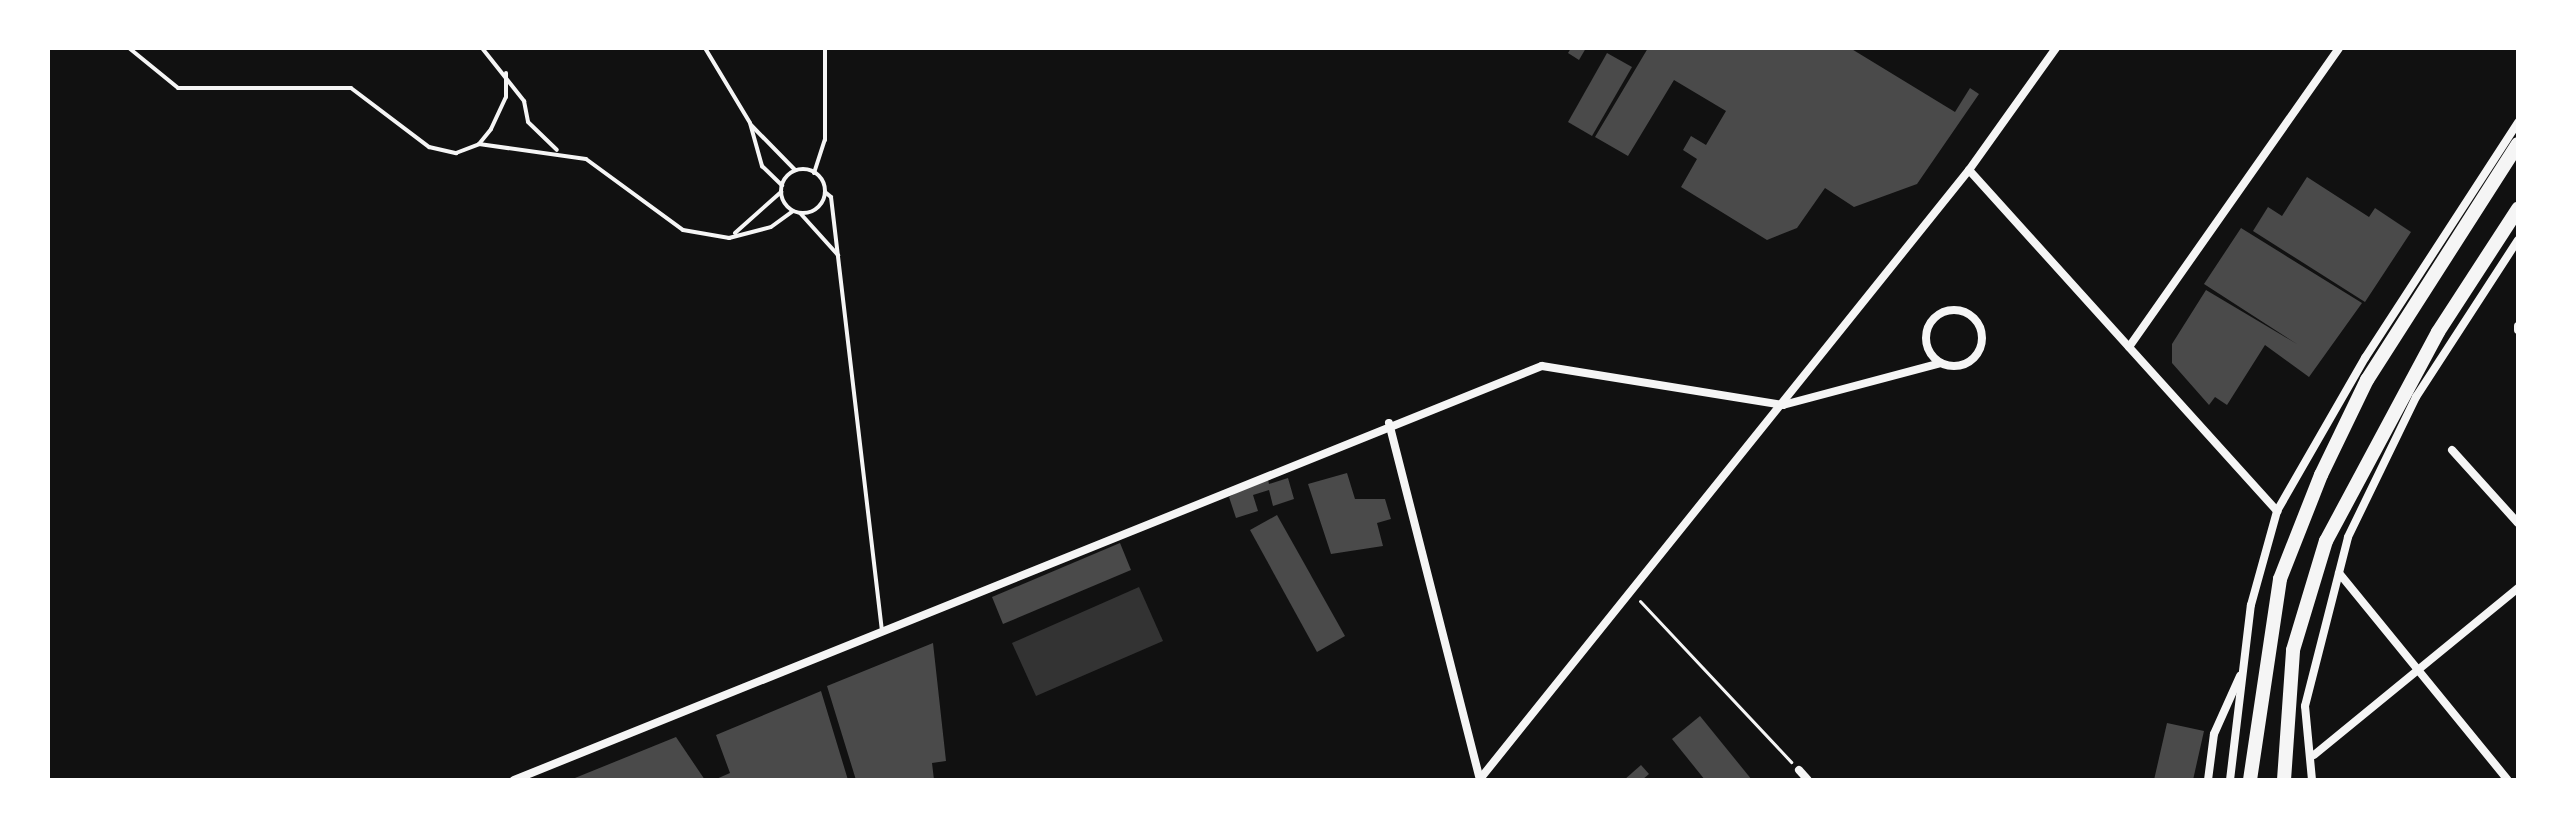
<!DOCTYPE html>
<html>
<head>
<meta charset="utf-8">
<style>
  body { margin:0 }
  #map { position:relative; width:2566px; height:828px; overflow:hidden; background:#111; font-family:"Libre Baskerville",serif }
  div>[style] { position:absolute }
  [style*='--x'] { left:calc(var(--x)*1px); top:calc(var(--y)*1px); width:calc(var(--w)*1px); rotate:calc(var(--a)*1deg) }
  .water>* { inset:0; background:#333 }
  .building>* { inset:0; background:#4a4a4a }
  .path>* { height:3px; margin:-1.5px; padding:0 1.5px; transform-origin:1.5px; border-radius:1.5px; background:#f5f5f5 }
  .service>* { height:4px; margin:-2px; padding:0 2px; transform-origin:2px; border-radius:2px; background:#f5f5f5 }
  .service>.ring { margin:-2px; padding:0; box-sizing:content-box; background:none; border:4px solid #f5f5f5; border-radius:50% }
  .minor>* { height:8px; margin:-4px; padding:0 4px; transform-origin:4px; border-radius:4px; background:#f5f5f5 }
  .minor>.ring { margin:-4px; padding:0; box-sizing:content-box; background:none; border:8px solid #f5f5f5; border-radius:50% }
  .primary>* { height:14px; margin:-7px; padding:0 7px; transform-origin:7px; border-radius:7px; background:#f5f5f5 }
  span { translate:-50% -50%; white-space:nowrap; text-align:center; line-height:1.15; -webkit-text-stroke:7px #fff; paint-order:stroke }
  .frame { position:absolute; inset:0; border:50px solid #fff; pointer-events:none }
</style>
</head>
<body>
<div id="map">
  <div class="water">
    <div style="clip-path:polygon(1139px 587px,1163px 641px,1036px 696px,1012px 643px)"></div>
  </div>
  <div class="building">
    <div style="clip-path:polygon(1571px 48px,1586px 48px,1579px 60px,1568px 53px)"></div>
    <div style="clip-path:polygon(1648px 48px,1850px 48px,1955px 112px,1970px 88px,1979px 94px,1917px 184px,1854px 207px,1825px 188px,1797px 228px,1767px 240px,1681px 187px,1697px 159px,1683px 150px,1691px 136px,1706px 145px,1726px 111px,1674px 80px,1628px 156px,1595px 137px)"></div>
    <div style="clip-path:polygon(1607px 53px,1632px 67px,1592px 136px,1568px 122px)"></div>
    <div style="clip-path:polygon(2307px 177px,2369px 217px,2375px 208px,2411px 232px,2365px 302px,2253px 231px,2268px 207px,2282px 216px)"></div>
    <div style="clip-path:polygon(2241px 228px,2362px 303px,2309px 377px,2265px 345px,2227px 405px,2215px 397px,2209px 405px,2172px 363px,2172px 344px,2206px 290px,2297px 344px,2204px 284px)"></div>
    <div style="clip-path:polygon(1347px 473px,1355px 499px,1385px 499px,1391px 519px,1377px 523px,1383px 546px,1331px 554px,1308px 484px)"></div>
    <div style="clip-path:polygon(1267px 475px,1269px 484px,1288px 478px,1294px 499px,1273px 506px,1269px 490px,1253px 495px,1258px 511px,1236px 518px,1229px 497px)"></div>
    <div style="clip-path:polygon(1277px 515px,1345px 636px,1317px 652px,1250px 530px)"></div>
    <div style="clip-path:polygon(1120px 543px,1131px 570px,1003px 624px,992px 597px)"></div>
    <div style="clip-path:polygon(933px 643px,946px 761px,932px 763px,934px 780px,856px 780px,827px 686px)"></div>
    <div style="clip-path:polygon(821px 691px,848px 780px,714px 780px,730px 773px,716px 735px)"></div>
    <div style="clip-path:polygon(1700px 716px,1752px 780px,1705px 780px,1672px 739px)"></div>
    <div style="clip-path:polygon(2167px 723px,2204px 731px,2193px 780px,2154px 780px)"></div>
    <div style="clip-path:polygon(676px 737px,705px 780px,570px 780px)"></div>
    <div style="clip-path:polygon(1641px 765px,1649px 774px,1642px 780px,1624px 780px)"></div>
  </div>
  <div class="path">
    <div style="--x:1640;--y:601;--w:221;--a:46.8"></div>
  </div>
  <div class="service">
    <div style="--x:129;--y:48;--w:63;--a:39.2"></div>
    <div style="--x:178;--y:88;--w:173;--a:0"></div>
    <div style="--x:351;--y:88;--w:98;--a:37.1"></div>
    <div style="--x:429;--y:147;--w:28;--a:13"></div>
    <div style="--x:456;--y:153;--w:25;--a:-21"></div>
    <div style="--x:479;--y:144;--w:19;--a:-51"></div>
    <div style="--x:491;--y:129;--w:35;--a:-65"></div>
    <div style="--x:506;--y:97;--w:24;--a:-90"></div>
    <div style="--x:482;--y:48;--w:68;--a:51.6"></div>
    <div style="--x:524;--y:101;--w:21;--a:79"></div>
    <div style="--x:528;--y:122;--w:40;--a:44"></div>
    <div style="--x:705;--y:48;--w:87;--a:59"></div>
    <div style="--x:750;--y:123;--w:45;--a:74.4"></div>
    <div style="--x:762;--y:166;--w:28;--a:44"></div>
    <div style="--x:751;--y:125;--w:63;--a:45.6"></div>
    <div style="--x:479;--y:144;--w:108;--a:8"></div>
    <div style="--x:586;--y:159;--w:120;--a:36.2"></div>
    <div style="--x:683;--y:230;--w:47;--a:9.9"></div>
    <div style="--x:729;--y:238;--w:43;--a:-14.7"></div>
    <div style="--x:771;--y:227;--w:27;--a:-36"></div>
    <div class="ring" style="left:781px;top:169px;width:40px;height:40px"></div>
    <div style="--x:814;--y:173;--w:35;--a:-72"></div>
    <div style="--x:825;--y:140;--w:92;--a:-90"></div>
    <div style="--x:825;--y:192;--w:8;--a:40"></div>
    <div style="--x:831;--y:197;--w:434;--a:83.3"></div>
    <div style="--x:800;--y:213;--w:57;--a:47.9"></div>
    <div style="--x:735;--y:233;--w:62;--a:-41.7"></div>
  </div>
  <div class="minor">
    <div style="--x:1969;--y:170;--w:460;--a:47.9"></div>
    <div class="ring" style="left:1926px;top:310px;width:48px;height:48px"></div>
    <div style="--x:2518;--y:326;--w:4;--a:90"></div>
    <div style="--x:2129;--y:347;--w:365;--a:-54.9"></div>
    <div style="--x:1389;--y:423;--w:368;--a:75.7"></div>
    <div style="--x:2452;--y:450;--w:98;--a:47.9"></div>
    <div style="--x:2339;--y:573;--w:267;--a:50.8"></div>
    <div style="--x:2314;--y:755;--w:264;--a:-39.3"></div>
    <div style="--x:1799;--y:770;--w:13;--a:48"></div>
    <div style="--x:1480;--y:779;--w:781;--a:-51.24"></div>
    <div style="--x:1969;--y:170;--w:150;--a:-54.5"></div>
    <div style="--x:514;--y:780;--w:1108;--a:-21.94"></div>
    <div style="--x:1542;--y:366;--w:244;--a:9.2"></div>
    <div style="--x:1783;--y:405;--w:163;--a:-14.9"></div>
    <div style="--x:2208;--y:780;--w:46;--a:-82.6"></div>
    <div style="--x:2214;--y:734;--w:64;--a:-65.9"></div>
    <div style="--x:2230;--y:780;--w:176;--a:-83.2"></div>
    <div style="--x:2251;--y:605;--w:98;--a:-74.5"></div>
    <div style="--x:2277;--y:511;--w:177;--a:-60.1"></div>
    <div style="--x:2365;--y:358;--w:281;--a:-57"></div>
    <div style="--x:2312;--y:780;--w:74;--a:-95.4"></div>
    <div style="--x:2305;--y:706;--w:174;--a:-75.7"></div>
    <div style="--x:2348;--y:537;--w:156;--a:-64.1"></div>
    <div style="--x:2416;--y:397;--w:187;--a:-57"></div>
  </div>
  <div class="primary">
    <div style="--x:2250;--y:780;--w:203;--a:-81.5"></div>
    <div style="--x:2280;--y:579;--w:112;--a:-68.5"></div>
    <div style="--x:2321;--y:475;--w:106;--a:-64.2"></div>
    <div style="--x:2367;--y:380;--w:280;--a:-57.4"></div>
    <div style="--x:2284;--y:780;--w:130;--a:-86"></div>
    <div style="--x:2293;--y:650;--w:114;--a:-73.2"></div>
    <div style="--x:2326;--y:541;--w:237;--a:-61.8"></div>
    <div style="--x:2438;--y:332;--w:147;--a:-57"></div>
  </div>
  <div class="frame"></div>
</div>
</body>
</html>
